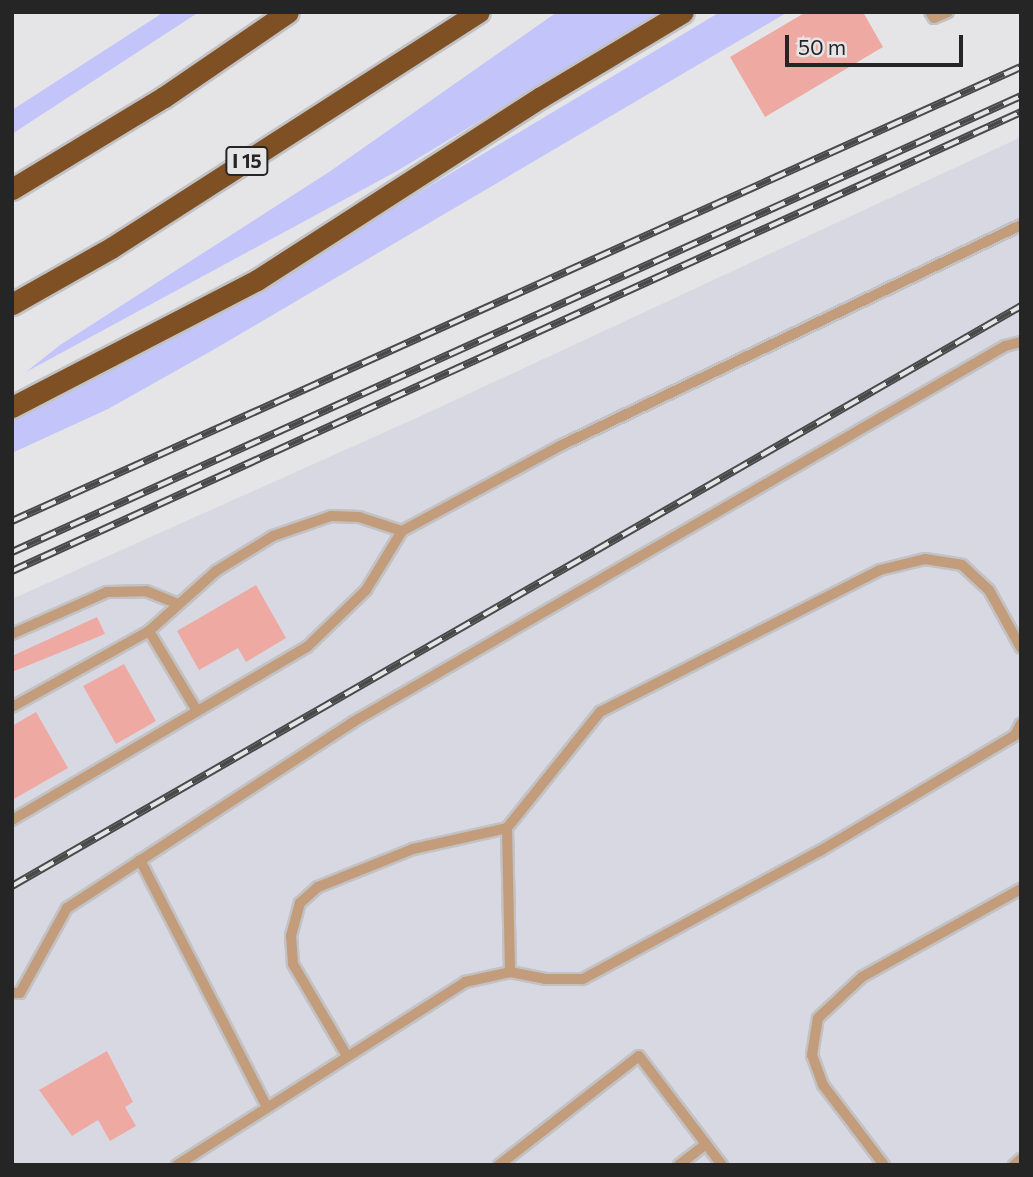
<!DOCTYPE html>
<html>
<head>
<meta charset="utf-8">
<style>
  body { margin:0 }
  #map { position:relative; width:1033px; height:1177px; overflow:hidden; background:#e5e5e7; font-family:Commissioner,sans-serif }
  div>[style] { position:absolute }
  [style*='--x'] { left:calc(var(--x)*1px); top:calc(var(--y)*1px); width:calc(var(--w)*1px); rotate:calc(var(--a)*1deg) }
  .built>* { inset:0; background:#d7d8e1 }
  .green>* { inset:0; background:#c3c5fa }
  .building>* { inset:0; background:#eea9a3 }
  .roads { filter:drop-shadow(2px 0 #c2c2c4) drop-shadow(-2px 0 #c2c2c4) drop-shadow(0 2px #c2c2c4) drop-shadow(0 -2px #c2c2c4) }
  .service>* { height:10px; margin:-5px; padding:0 5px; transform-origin:5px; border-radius:5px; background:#c29c7b }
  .motorway>* { height:21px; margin:-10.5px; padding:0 10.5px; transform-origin:10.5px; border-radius:10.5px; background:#7e5023 }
  .rail>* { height:8px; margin-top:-4px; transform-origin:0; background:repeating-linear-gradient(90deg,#e5e5e7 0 16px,#49494a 0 32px); box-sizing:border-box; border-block:2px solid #49494a }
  span { translate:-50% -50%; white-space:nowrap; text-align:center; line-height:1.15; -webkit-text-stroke:6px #e5e5e7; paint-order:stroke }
  .shield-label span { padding:2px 5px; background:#e5e5e7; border:2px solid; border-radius:5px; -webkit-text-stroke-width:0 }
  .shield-label { font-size:19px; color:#252525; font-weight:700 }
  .frame { position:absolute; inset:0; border:14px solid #252525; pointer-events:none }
  .scale { position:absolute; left:785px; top:35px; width:178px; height:32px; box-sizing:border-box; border:4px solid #252525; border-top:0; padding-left:9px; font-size:21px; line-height:24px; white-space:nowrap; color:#252525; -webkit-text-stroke:5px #e5e5e7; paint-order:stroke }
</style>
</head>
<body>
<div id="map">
  <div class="built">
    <div style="clip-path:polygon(1021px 137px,1021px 1165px,12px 1165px,12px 599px,423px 415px)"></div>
  </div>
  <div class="green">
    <div style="clip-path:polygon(164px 12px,199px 12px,12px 134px,12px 110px)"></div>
    <div style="clip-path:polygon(557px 12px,660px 12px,397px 171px,26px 372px,60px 345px,329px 172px)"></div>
    <div style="clip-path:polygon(720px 12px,788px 12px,213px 350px,108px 409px,12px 453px,12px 414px,351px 233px)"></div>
  </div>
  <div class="building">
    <div style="clip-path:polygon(806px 12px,863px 12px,883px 47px,765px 117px,730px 57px)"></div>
    <div style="clip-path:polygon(256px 585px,286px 638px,246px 662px,238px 648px,199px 670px,177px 631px)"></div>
    <div style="clip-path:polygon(97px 617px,105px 634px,12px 672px,12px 656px)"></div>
    <div style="clip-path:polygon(124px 664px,156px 721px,116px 744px,83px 686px)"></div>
    <div style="clip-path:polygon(36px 712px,68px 768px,12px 800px,12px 726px)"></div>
    <div style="clip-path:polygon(107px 1051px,133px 1102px,125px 1107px,136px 1126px,110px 1141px,98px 1120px,72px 1136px,39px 1090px)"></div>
  </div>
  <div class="roads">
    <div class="service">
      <div style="--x:930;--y:12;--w:7;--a:56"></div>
      <div style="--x:934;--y:18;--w:15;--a:-23"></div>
      <div style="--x:149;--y:631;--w:93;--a:59"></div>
      <div style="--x:12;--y:634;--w:104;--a:-23.9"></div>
      <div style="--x:107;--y:592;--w:39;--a:-1"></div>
      <div style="--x:146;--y:591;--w:35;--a:22"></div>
      <div style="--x:12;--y:707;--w:157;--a:-29"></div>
      <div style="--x:149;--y:631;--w:90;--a:-41.8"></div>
      <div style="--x:216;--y:571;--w:67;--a:-31.6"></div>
      <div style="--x:273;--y:536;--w:61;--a:-19"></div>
      <div style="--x:331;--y:516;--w:28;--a:2"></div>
      <div style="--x:359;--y:517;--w:45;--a:18"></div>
      <div style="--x:12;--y:820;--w:342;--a:-30.4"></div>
      <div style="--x:307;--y:647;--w:82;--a:-44"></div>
      <div style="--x:366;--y:590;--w:69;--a:-58.6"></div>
      <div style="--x:402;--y:531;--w:182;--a:-28.3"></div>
      <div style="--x:562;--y:445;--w:509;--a:-25.61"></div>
      <div style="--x:507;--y:828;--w:144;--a:88.8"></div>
      <div style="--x:140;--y:860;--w:278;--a:62.8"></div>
      <div style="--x:12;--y:993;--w:8;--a:0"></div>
      <div style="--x:20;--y:993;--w:97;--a:-61.1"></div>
      <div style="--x:67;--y:908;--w:341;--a:-33"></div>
      <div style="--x:353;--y:722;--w:753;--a:-29.97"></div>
      <div style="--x:1005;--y:346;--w:16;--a:-14"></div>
      <div style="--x:347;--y:1056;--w:107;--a:-120.4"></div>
      <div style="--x:293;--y:964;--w:28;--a:-94"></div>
      <div style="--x:291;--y:936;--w:34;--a:-75"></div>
      <div style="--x:300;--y:903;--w:24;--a:-42"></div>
      <div style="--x:318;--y:887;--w:102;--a:-21.8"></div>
      <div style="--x:413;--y:849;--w:96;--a:-12.6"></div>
      <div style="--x:507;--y:828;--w:149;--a:-51.3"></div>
      <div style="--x:600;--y:712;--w:314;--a:-26.9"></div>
      <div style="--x:880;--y:570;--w:46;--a:-13.7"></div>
      <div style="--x:925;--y:559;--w:37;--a:9"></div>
      <div style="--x:962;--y:565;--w:37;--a:43"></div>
      <div style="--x:989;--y:590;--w:66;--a:61.1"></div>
      <div style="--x:177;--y:1165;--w:341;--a:-32.4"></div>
      <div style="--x:465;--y:982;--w:46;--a:-12.5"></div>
      <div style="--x:510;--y:972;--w:36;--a:11"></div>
      <div style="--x:545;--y:979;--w:38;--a:0"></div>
      <div style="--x:583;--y:979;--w:269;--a:-28.4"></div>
      <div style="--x:820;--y:851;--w:227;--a:-30.7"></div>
      <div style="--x:1015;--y:735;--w:13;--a:-63"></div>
      <div style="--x:499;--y:1165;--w:177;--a:-37.9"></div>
      <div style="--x:639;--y:1056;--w:137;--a:52.7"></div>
      <div style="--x:679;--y:1165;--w:34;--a:-38"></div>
      <div style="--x:884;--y:1165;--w:101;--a:-127.3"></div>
      <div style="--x:823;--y:1085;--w:32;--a:-110"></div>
      <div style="--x:812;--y:1055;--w:37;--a:-81"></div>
      <div style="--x:818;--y:1018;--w:60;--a:-43"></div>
      <div style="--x:862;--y:977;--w:182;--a:-29"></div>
      <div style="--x:1014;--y:1165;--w:9;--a:-41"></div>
    </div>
    <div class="motorway">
      <div style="--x:12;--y:189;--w:178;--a:-31.2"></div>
      <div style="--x:164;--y:97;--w:150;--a:-34.4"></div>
      <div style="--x:12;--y:304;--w:114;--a:-29.5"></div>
      <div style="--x:111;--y:248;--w:437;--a:-32.7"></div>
      <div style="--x:12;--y:407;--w:276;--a:-27.4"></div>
      <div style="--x:257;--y:280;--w:338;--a:-32.8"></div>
      <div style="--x:541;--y:97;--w:165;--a:-30.9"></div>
    </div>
  </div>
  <div class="rail">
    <div style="--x:12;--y:521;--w:1106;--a:-24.23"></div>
    <div style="--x:12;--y:552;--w:1107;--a:-24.32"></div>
    <div style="--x:12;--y:571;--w:1108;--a:-24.46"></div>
    <div style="--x:12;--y:886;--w:1164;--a:-29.89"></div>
  </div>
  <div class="shield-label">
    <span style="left:247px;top:161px">I 15</span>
  </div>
  <div class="frame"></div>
  <div class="scale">50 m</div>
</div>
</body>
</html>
